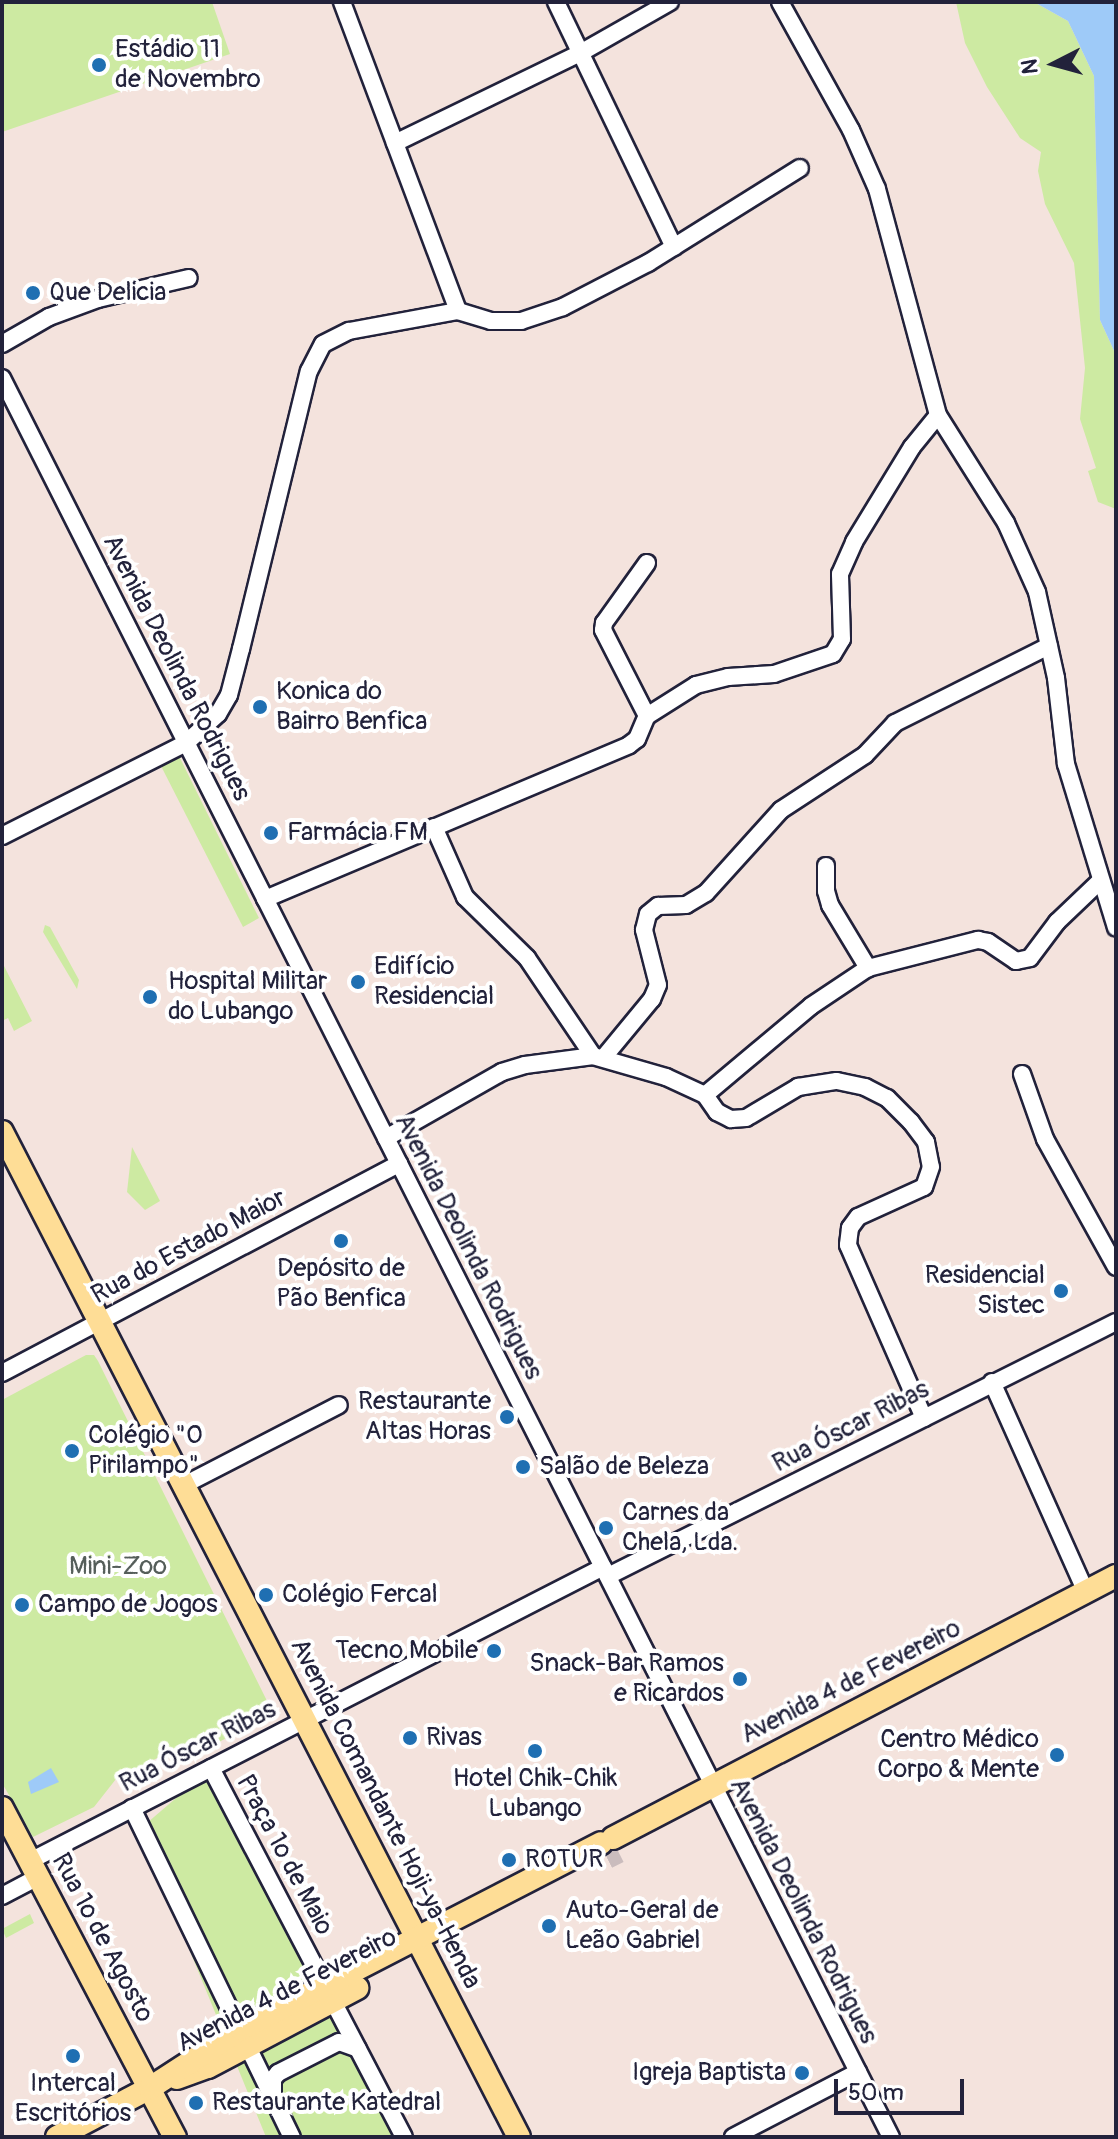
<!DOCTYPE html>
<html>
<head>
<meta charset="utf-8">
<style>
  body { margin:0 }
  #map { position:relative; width:1118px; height:2139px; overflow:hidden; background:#f4e3dd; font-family:Pangolin,sans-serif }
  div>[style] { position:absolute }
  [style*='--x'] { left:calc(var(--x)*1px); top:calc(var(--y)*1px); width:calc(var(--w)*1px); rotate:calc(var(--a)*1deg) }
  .green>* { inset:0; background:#cdeaa2 }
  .water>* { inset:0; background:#9ecaf8 }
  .major-tunnel>* { height:22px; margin-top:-11px; transform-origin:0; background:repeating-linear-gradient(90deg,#cabcbd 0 22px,transparent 0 33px) }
  .roads { filter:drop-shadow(2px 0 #22223b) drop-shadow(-2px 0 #22223b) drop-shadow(0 2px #22223b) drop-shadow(0 -2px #22223b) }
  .minor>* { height:16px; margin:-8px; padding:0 8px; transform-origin:8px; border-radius:8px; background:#fff }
  .major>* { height:22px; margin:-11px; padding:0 11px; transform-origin:11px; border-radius:11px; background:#fedd96 }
  .dots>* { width:22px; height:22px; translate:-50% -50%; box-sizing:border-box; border:4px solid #fff; border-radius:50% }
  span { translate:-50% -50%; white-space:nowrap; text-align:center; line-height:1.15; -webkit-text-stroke:8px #fff; paint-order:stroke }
  .poi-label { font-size:26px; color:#22223b }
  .left { translate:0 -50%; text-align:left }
  .right { translate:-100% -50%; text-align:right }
  .street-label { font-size:26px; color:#22223b }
  .park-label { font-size:26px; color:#555e5a }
  .frame { position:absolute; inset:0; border:4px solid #22223b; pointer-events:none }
  .north { position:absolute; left:1014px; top:24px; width:80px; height:80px; -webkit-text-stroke:6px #fff; paint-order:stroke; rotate:264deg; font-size:22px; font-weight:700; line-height:32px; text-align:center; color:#22223b }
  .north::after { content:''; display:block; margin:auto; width:28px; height:36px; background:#22223b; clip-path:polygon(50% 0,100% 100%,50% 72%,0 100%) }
  .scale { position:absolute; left:834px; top:2079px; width:130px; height:36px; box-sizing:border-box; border:4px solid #22223b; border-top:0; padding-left:10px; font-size:24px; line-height:28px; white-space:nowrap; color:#22223b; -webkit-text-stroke:6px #fff; paint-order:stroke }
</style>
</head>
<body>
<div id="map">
  <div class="green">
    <div style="clip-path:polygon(2px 2px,212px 2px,230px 54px,2px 132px)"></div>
    <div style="clip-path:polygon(956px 2px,1034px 2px,1068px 21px,1094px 76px,1100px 320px,1116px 355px,1116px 509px,1098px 502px,1088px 471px,1096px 468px,1080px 419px,1085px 368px,1074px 263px,1045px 204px,1038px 171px,1041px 152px,1020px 138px,987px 87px,965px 43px)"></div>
    <div style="clip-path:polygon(179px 756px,259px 918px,243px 927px,161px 766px)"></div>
    <div style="clip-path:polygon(45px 925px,50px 927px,79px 980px,77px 989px,43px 932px)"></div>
    <div style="clip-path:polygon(2px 962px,32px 1021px,14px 1031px,8px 1018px,2px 1021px)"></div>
    <div style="clip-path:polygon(132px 1147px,160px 1201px,145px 1210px,127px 1192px)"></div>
    <div style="clip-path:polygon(86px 1355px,94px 1355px,98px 1361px,271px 1709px,267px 1717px,217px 1743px,179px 1747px,116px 1779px,94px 1807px,33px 1837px,2px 1783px,2px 1400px)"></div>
    <div style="clip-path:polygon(211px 1768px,413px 2137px,266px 2137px,140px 1829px)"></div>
    <div style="clip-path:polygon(30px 1914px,34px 1923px,6px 1938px,2px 1929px)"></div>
  </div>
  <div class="water">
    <div style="clip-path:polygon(1034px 2px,1116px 2px,1116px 355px,1100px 320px,1094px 76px,1068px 21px)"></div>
    <div style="clip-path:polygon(51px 1768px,59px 1782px,31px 1794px,28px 1782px)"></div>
  </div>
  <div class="major-tunnel">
    <div style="--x:607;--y:1858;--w:13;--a:-27"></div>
  </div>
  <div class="roads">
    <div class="minor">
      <div style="--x:342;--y:2;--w:330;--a:69.4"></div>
      <div style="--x:556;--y:2;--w:272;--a:64.3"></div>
      <div style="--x:780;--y:2;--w:146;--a:61"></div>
      <div style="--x:851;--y:130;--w:64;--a:66.2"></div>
      <div style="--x:877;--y:189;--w:234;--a:74.9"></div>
      <div style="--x:938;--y:415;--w:128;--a:57.8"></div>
      <div style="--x:1006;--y:523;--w:76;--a:65.8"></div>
      <div style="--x:1037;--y:592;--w:88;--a:77.5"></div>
      <div style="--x:1056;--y:678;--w:87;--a:83.4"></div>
      <div style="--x:1066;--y:764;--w:171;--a:73"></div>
      <div style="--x:395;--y:143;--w:208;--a:-25.9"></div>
      <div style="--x:582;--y:52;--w:101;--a:-29.6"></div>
      <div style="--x:2;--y:344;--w:54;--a:-29.9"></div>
      <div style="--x:49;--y:317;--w:52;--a:-20.2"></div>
      <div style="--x:98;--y:299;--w:93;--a:-13"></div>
      <div style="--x:2;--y:378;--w:1971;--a:63.19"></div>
      <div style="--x:647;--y:563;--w:74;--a:125.6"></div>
      <div style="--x:604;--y:623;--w:7;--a:98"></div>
      <div style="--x:603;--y:630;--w:97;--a:62.9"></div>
      <div style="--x:434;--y:827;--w:77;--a:66.1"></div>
      <div style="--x:465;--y:897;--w:87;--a:44.5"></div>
      <div style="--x:527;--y:958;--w:118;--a:56"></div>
      <div style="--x:2;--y:836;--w:206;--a:-26.8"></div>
      <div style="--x:186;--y:743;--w:43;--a:-42.2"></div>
      <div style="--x:218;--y:714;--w:22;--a:-60"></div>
      <div style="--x:229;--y:695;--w:48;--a:-75.4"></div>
      <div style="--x:241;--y:649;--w:286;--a:-76.3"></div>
      <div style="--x:309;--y:371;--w:30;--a:-63"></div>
      <div style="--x:323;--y:344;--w:29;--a:-27"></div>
      <div style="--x:349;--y:331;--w:111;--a:-10.4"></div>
      <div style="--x:458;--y:311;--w:34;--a:17"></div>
      <div style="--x:491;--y:321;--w:30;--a:0"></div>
      <div style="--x:521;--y:321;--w:44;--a:-18.4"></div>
      <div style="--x:563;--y:307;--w:96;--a:-27.4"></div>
      <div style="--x:648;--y:263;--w:179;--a:-32"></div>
      <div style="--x:826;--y:866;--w:25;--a:90"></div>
      <div style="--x:826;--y:891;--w:15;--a:74"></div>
      <div style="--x:830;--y:905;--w:74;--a:58.9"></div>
      <div style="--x:265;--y:899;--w:395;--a:-22.9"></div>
      <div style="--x:629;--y:745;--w:10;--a:-37"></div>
      <div style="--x:637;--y:739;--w:25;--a:-67"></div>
      <div style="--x:647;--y:716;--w:58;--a:-32.3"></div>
      <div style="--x:696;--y:685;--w:33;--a:-14"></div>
      <div style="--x:728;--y:677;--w:46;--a:-3.7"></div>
      <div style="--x:774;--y:674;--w:62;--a:-18.7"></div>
      <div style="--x:833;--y:654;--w:17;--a:-59"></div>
      <div style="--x:842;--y:639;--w:65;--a:-91.8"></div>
      <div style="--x:840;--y:574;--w:35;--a:-66"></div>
      <div style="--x:854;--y:542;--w:111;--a:-58.6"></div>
      <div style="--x:912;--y:447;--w:41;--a:-50.9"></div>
      <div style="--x:604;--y:1057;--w:75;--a:-50.4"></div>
      <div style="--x:652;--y:999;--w:15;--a:-67"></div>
      <div style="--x:658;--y:985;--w:57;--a:-104.3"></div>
      <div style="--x:644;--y:930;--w:16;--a:-76"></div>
      <div style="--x:648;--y:914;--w:13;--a:-39"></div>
      <div style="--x:658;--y:906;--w:28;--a:-2"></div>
      <div style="--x:686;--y:905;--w:23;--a:-31"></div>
      <div style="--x:706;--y:893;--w:112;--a:-47.9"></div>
      <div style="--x:781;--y:810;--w:100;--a:-33.2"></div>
      <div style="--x:865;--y:755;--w:44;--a:-46.8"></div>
      <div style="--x:895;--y:723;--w:172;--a:-26.6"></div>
      <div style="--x:1022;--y:1074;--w:69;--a:70.5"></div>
      <div style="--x:1045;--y:1139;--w:146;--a:61"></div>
      <div style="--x:705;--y:1095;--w:138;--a:-40"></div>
      <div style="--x:811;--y:1006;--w:69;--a:-33.7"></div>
      <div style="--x:868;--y:968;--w:114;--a:-14.3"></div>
      <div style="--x:978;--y:940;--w:10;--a:11"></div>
      <div style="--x:988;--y:942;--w:34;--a:34"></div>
      <div style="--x:1016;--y:961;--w:14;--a:-12"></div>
      <div style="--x:1030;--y:958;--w:45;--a:-53.1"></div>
      <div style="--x:1057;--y:922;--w:59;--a:-43.6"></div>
      <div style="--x:386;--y:1138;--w:133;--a:-29.6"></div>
      <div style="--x:502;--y:1072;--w:24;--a:-17"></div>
      <div style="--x:525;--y:1065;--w:69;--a:-7.5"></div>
      <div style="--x:593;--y:1056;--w:76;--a:16"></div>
      <div style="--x:666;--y:1077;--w:43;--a:24.8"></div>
      <div style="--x:705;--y:1095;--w:21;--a:55"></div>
      <div style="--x:717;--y:1112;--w:16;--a:27"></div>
      <div style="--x:731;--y:1119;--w:15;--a:-4"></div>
      <div style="--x:746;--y:1118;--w:61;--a:-30.8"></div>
      <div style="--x:798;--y:1087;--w:39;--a:-9"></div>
      <div style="--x:837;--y:1081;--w:29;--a:12"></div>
      <div style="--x:865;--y:1087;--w:25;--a:27"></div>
      <div style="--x:887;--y:1098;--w:34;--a:45"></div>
      <div style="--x:911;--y:1122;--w:25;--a:53"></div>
      <div style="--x:926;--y:1142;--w:25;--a:79"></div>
      <div style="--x:931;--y:1167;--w:21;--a:109"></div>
      <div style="--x:924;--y:1187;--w:72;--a:155.6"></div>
      <div style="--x:858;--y:1217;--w:14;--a:126"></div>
      <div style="--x:850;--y:1228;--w:17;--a:97"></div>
      <div style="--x:848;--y:1245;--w:189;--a:66.3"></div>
      <div style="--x:2;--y:1373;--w:449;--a:-27.8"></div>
      <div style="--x:992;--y:1382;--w:230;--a:65.9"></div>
      <div style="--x:184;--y:1485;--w:174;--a:-27.3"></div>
      <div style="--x:608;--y:1576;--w:568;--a:-26.57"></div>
      <div style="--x:211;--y:1768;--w:416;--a:62.4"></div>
      <div style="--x:132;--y:1808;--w:366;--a:64.1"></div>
      <div style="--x:30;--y:1861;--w:644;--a:-27.16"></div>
      <div style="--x:2;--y:1896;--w:41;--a:-27.8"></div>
      <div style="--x:273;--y:2095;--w:16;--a:-90"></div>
      <div style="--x:273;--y:2079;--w:8;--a:-50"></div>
      <div style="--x:278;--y:2073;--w:68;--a:-26.9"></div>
      <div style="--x:339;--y:2042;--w:20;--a:20"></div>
      <div style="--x:733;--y:2137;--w:141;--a:-27.5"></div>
    </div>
    <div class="major">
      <div style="--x:2;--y:1132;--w:1130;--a:62.78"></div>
      <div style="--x:2;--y:1808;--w:372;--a:62.3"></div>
      <div style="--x:613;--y:1838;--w:567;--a:-27.51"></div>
      <div style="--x:177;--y:2078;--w:33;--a:-20"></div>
      <div style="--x:208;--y:2067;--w:169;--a:-27.9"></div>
      <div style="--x:57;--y:2137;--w:105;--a:-27.8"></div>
      <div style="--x:150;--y:2088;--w:108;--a:-33"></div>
      <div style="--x:241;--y:2029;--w:405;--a:-27.3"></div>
    </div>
  </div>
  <div class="dots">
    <div style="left:99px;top:65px;background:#1f6fb2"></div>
    <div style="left:33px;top:293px;background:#1f6fb2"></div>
    <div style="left:260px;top:707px;background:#1f6fb2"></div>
    <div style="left:271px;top:833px;background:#1f6fb2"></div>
    <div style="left:358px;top:982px;background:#1f6fb2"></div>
    <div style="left:150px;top:997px;background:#1f6fb2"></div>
    <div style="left:341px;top:1241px;background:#1f6fb2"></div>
    <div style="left:1061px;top:1291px;background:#1f6fb2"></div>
    <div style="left:507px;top:1417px;background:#1f6fb2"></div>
    <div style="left:72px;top:1451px;background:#1f6fb2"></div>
    <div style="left:523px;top:1467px;background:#1f6fb2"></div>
    <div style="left:606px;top:1528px;background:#1f6fb2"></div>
    <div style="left:266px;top:1595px;background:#1f6fb2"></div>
    <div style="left:22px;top:1605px;background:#1f6fb2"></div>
    <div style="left:494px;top:1651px;background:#1f6fb2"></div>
    <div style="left:740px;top:1679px;background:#1f6fb2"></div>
    <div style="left:410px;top:1738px;background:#1f6fb2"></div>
    <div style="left:535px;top:1751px;background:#1f6fb2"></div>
    <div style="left:1057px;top:1755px;background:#1f6fb2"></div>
    <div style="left:509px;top:1860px;background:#1f6fb2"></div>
    <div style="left:549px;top:1926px;background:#1f6fb2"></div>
    <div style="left:73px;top:2056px;background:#1f6fb2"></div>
    <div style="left:802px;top:2073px;background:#1f6fb2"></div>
    <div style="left:196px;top:2103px;background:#1f6fb2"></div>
  </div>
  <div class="poi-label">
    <span class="left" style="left:115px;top:65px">Estádio 11<br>de Novembro</span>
    <span class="left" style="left:49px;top:293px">Que Delicia</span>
    <span class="left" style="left:276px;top:707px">Konica do<br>Bairro Benfica</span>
    <span class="left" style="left:287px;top:833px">Farmácia FM</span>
    <span class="left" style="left:374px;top:982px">Edifício<br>Residencial</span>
    <span class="left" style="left:168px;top:997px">Hospital Militar<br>do Lubango</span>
    <span style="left:341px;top:1284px">Depósito de<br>Pão Benfica</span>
    <span class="right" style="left:1045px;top:1291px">Residencial<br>Sistec</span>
    <span class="right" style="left:491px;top:1417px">Restaurante<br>Altas Horas</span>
    <span class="left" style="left:88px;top:1451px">Colégio "O<br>Pirilampo"</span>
    <span class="left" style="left:539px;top:1467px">Salão de Beleza</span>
    <span class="left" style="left:622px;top:1528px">Carnes da<br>Chela, Lda.</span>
    <span class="left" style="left:282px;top:1595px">Colégio Fercal</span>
    <span class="left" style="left:38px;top:1605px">Campo de Jogos</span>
    <span class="right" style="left:478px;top:1651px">Tecno Mobile</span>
    <span class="right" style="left:724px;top:1679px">Snack-Bar Ramos<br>e Ricardos</span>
    <span class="left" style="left:426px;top:1738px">Rivas</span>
    <span class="right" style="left:1039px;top:1755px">Centro Médico<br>Corpo &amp; Mente</span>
    <span style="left:535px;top:1794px">Hotel Chik-Chik<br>Lubango</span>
    <span class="left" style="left:525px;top:1860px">ROTUR</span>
    <span class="left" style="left:565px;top:1926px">Auto-Geral de<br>Leão Gabriel</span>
    <span class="right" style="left:786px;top:2073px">Igreja Baptista</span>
    <span style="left:73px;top:2099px">Intercal<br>Escritórios</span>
    <span class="left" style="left:212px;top:2103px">Restaurante Katedral</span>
  </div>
  <div class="street-label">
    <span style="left:176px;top:668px;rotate:63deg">Avenida Deolinda Rodrigues</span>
    <span style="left:189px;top:1247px;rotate:-28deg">Rua do Estado Maior</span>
    <span style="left:468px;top:1247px;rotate:63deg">Avenida Deolinda Rodrigues</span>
    <span style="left:851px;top:1427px;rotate:-27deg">Rua Óscar Ribas</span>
    <span style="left:851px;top:1682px;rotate:-27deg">Avenida 4 de Fevereiro</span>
    <span style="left:198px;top:1747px;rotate:-27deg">Rua Óscar Ribas</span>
    <span style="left:385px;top:1814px;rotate:63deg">Avenida Comandante Hoji-ya-Henda</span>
    <span style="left:284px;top:1855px;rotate:62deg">Praça 1º de Maio</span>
    <span style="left:803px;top:1911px;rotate:63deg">Avenida Deolinda Rodrigues</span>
    <span style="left:102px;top:1938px;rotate:62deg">Rua 1º de Agosto</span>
    <span style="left:287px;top:1991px;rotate:-27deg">Avenida 4 de Fevereiro</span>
  </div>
  <div class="park-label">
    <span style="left:118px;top:1567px">Mini-Zoo</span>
  </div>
  <div class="frame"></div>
  <div class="north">N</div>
  <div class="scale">50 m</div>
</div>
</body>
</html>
